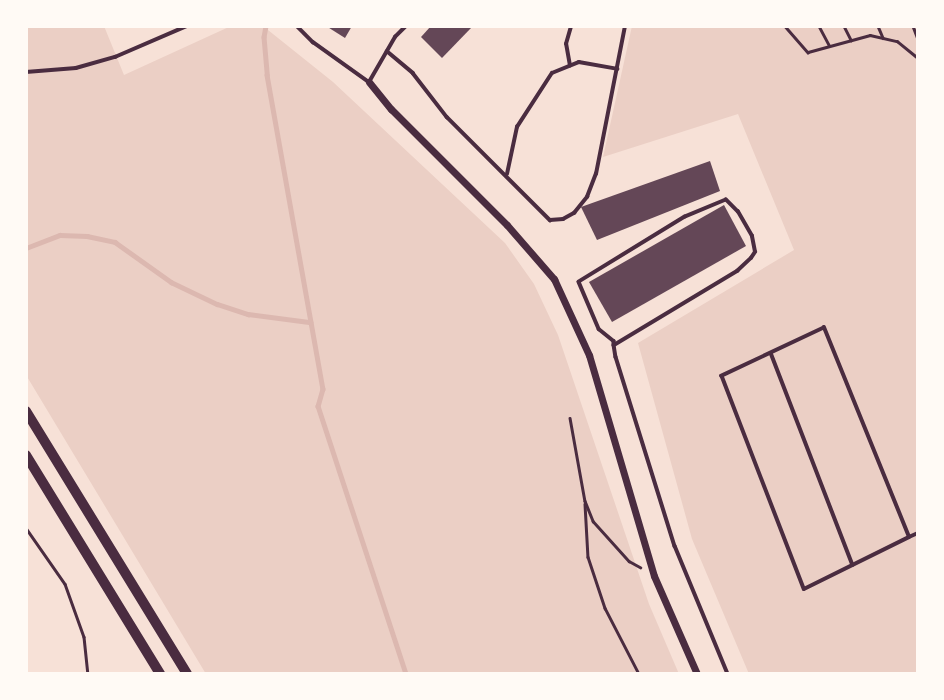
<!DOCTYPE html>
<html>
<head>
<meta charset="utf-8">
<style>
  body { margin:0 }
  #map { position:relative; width:944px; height:700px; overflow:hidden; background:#f7e1d7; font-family:"Sofia Sans Condensed",sans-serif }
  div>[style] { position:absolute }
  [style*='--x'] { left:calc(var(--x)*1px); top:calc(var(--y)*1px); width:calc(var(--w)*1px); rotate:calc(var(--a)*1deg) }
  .green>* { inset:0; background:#ebcfc5 }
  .stream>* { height:4.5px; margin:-2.25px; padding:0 2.25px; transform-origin:2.25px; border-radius:2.25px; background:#dcb8b0 }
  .building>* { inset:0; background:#644757 }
  .path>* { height:2.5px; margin:-1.25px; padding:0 1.25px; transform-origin:1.25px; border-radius:1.25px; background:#4a2c40 }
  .service>* { height:3.5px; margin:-1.75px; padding:0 1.75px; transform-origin:1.75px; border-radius:1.75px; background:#4a2c40 }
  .minor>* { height:7px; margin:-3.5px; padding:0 3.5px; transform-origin:3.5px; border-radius:3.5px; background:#4a2c40 }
  .primary>* { height:10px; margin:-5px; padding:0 5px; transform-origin:5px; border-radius:5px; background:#4a2c40 }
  span { translate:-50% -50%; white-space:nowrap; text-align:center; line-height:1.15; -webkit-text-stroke:5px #fffaf5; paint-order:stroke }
  .frame { position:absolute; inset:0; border:28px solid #fffaf5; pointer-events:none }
</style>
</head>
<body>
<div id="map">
  <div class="green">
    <div style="clip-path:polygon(26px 26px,104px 26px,124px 75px,231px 26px,263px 26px,333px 82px,505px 243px,534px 284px,558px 335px,649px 604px,679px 674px,206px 674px,26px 375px)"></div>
    <div style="clip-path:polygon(632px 26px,918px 26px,918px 674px,749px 674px,692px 539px,638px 343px,794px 250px,738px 114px,603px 157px)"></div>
  </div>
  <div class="stream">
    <div style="--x:266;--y:26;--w:11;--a:100"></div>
    <div style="--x:264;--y:37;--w:38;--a:85"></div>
    <div style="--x:267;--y:75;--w:319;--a:79.9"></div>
    <div style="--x:323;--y:389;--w:18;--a:106"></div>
    <div style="--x:318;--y:406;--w:282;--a:71.8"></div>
    <div style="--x:26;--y:248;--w:36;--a:-21"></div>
    <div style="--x:60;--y:235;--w:27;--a:2"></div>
    <div style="--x:87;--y:236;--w:29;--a:12"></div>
    <div style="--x:115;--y:242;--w:69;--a:35.5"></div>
    <div style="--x:171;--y:282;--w:51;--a:25.6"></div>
    <div style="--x:217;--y:304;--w:33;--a:18"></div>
    <div style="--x:248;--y:314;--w:63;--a:7.4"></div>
  </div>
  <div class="building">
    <div style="clip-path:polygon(326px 26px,352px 26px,345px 38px)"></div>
    <div style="clip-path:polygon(431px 26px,469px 26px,471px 28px,442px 58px,421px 37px)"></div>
    <div style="clip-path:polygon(710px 161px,720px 191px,597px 240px,581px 207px)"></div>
    <div style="clip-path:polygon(724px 205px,746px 246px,612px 322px,589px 282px)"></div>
  </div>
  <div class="path">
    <div style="--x:785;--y:26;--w:35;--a:49"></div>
    <div style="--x:808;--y:52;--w:64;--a:-15.3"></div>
    <div style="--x:870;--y:35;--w:28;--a:13"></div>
    <div style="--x:897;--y:41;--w:27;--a:39"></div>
    <div style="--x:819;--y:26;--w:21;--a:62"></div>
    <div style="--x:844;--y:26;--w:16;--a:63"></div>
    <div style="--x:878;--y:26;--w:13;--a:67"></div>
    <div style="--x:913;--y:26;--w:14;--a:69"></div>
    <div style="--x:570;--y:418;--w:84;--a:79.8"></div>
    <div style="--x:585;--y:501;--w:22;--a:68"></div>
    <div style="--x:593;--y:521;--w:54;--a:48"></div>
    <div style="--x:629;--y:561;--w:13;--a:29"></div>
    <div style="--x:585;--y:504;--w:53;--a:86.8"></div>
    <div style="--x:588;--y:557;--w:54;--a:71.6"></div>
    <div style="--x:605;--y:608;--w:74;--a:62.7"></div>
    <div style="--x:26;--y:528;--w:68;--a:55.1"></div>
    <div style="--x:65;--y:584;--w:56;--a:70.3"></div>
    <div style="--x:84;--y:637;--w:37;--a:84"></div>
  </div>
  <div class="service">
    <div style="--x:297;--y:26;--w:23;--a:45"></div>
    <div style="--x:313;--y:42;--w:69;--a:35.5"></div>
    <div style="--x:369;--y:82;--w:52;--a:-60"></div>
    <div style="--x:395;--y:37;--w:16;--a:-45"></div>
    <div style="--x:387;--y:51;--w:34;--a:40"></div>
    <div style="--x:413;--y:73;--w:56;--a:52.3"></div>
    <div style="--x:447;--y:117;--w:146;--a:45"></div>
    <div style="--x:550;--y:220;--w:13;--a:-4"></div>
    <div style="--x:563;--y:219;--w:13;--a:-29"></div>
    <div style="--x:574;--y:213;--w:21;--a:-51"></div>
    <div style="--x:587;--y:197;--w:25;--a:-69"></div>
    <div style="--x:596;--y:174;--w:151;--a:-78.9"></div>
    <div style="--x:570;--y:66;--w:22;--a:-100"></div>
    <div style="--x:566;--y:44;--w:19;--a:-74"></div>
    <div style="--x:26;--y:72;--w:50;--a:-4.6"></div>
    <div style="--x:76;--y:68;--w:41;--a:-15.8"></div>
    <div style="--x:115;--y:57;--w:78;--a:-23.3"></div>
    <div style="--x:507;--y:174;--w:48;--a:-78"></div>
    <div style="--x:517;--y:127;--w:64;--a:-57.1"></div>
    <div style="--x:552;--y:73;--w:29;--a:-22"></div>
    <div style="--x:579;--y:62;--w:39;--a:10"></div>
    <div style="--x:614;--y:345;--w:144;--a:-31"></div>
    <div style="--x:737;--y:271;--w:19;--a:-43"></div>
    <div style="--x:751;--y:258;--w:7;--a:-56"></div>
    <div style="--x:755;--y:252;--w:16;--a:-101"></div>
    <div style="--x:752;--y:236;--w:28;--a:-120"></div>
    <div style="--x:738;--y:212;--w:17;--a:-135"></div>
    <div style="--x:726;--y:200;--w:44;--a:157.5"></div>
    <div style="--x:685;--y:217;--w:124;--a:148.5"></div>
    <div style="--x:579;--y:282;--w:51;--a:66.9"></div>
    <div style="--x:599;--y:329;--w:19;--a:39"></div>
    <div style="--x:614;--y:341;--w:4;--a:90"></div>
    <div style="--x:614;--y:345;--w:12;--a:81"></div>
    <div style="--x:616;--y:357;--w:198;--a:72.7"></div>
    <div style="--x:675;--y:546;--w:139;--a:67.5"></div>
    <div style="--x:771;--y:353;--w:227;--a:68.9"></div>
    <div style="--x:909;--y:537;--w:226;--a:-112.1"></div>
    <div style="--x:824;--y:328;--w:113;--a:154.8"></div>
    <div style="--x:722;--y:376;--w:228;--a:68.9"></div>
    <div style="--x:804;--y:589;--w:117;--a:-26.3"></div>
    <div style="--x:909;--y:537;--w:10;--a:-24"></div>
  </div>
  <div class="minor">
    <div style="--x:369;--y:82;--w:35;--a:51"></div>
    <div style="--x:391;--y:109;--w:164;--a:45"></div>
    <div style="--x:507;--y:225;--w:72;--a:49"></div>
    <div style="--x:554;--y:279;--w:84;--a:65.3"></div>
    <div style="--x:589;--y:355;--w:230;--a:73.6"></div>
    <div style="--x:654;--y:576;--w:107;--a:66.3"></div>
  </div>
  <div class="primary">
    <div style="--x:26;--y:411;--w:308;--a:58.5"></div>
    <div style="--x:26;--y:455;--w:257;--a:58.5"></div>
  </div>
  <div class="frame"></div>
</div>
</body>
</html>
